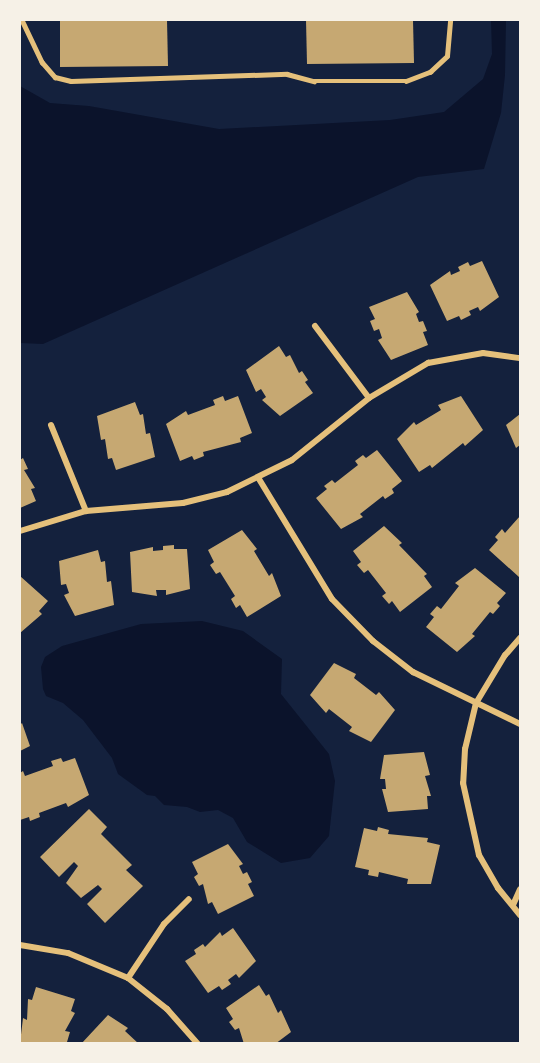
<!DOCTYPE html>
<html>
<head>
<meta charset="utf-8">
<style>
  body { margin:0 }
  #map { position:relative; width:540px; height:1063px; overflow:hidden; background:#14213d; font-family:Literata,serif }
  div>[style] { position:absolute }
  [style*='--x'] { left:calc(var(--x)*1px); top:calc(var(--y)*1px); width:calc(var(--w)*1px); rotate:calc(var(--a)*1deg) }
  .water>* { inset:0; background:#0b132b }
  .building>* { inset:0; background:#c6a872 }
  .service>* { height:4.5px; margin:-2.25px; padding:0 2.25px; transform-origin:2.25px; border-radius:2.25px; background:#e5c07b }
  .minor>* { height:6px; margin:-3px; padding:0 3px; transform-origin:3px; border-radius:3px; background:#e5c07b }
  span { translate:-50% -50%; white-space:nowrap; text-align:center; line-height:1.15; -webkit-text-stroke:5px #f6f1e7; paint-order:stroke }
  .frame { position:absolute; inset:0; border:21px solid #f6f1e7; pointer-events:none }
</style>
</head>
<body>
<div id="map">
  <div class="water">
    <div style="clip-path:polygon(491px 20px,506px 20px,505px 75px,501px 113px,484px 169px,418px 177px,43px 344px,20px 343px,20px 86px,50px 103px,89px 106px,219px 129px,390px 120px,444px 112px,483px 79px,492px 54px)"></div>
    <div style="clip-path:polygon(202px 621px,243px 631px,282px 659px,281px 694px,329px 754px,335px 781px,329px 836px,310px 858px,281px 863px,247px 842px,233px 818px,218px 810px,200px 812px,187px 807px,164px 805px,155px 796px,147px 795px,118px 774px,112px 758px,83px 720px,63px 703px,46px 696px,43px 689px,41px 667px,45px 657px,62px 646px,141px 624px)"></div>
  </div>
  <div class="building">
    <div style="clip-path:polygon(60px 20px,167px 20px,168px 66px,60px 67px)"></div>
    <div style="clip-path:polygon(306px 20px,413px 20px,414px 63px,307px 64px)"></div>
    <div style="clip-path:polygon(482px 261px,499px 297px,480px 311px,478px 307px,469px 311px,471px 315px,461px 320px,459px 316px,447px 321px,430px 285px,450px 271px,451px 275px,460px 271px,458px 267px,468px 262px,470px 266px)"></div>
    <div style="clip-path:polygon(407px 292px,419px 312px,416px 314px,419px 322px,423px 321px,427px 331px,423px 332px,428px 345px,391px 360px,378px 340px,382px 338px,379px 329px,374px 331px,370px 321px,375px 319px,369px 307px)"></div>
    <div style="clip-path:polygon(279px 346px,286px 357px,290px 355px,299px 373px,302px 371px,308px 380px,305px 382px,313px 393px,280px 416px,262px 400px,266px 397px,261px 389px,256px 392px,246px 370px)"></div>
    <div style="clip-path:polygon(223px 396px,225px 401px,238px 396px,252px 433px,240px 438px,241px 442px,203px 452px,204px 456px,194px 460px,192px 456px,180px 461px,166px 424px,186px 411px,188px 415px,215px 405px,213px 400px)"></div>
    <div style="clip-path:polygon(461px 396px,483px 430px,465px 446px,463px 443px,432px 468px,430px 465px,419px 472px,397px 439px,414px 422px,416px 425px,441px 410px,438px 405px)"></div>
    <div style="clip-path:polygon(135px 402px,140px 415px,143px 414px,146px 434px,150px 433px,155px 457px,116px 470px,112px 458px,108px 459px,105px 439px,101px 440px,97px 416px)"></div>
    <div style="clip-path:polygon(520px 414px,520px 445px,516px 448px,506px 425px)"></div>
    <div style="clip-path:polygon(377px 450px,402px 481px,392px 489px,394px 493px,385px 499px,383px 496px,360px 514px,363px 517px,341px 529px,316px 498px,327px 489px,324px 486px,332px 480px,335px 483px,358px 465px,355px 461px,363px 455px,366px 458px)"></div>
    <div style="clip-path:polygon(23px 458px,28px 469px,24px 470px,35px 488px,31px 489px,36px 501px,20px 508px,20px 460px)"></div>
    <div style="clip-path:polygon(520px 516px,520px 575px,519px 577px,489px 550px,498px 540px,495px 537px,502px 529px,505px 533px)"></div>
    <div style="clip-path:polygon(384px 526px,402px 543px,399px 545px,427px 574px,424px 576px,432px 587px,400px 612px,392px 601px,389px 604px,382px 596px,386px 593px,368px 570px,364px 573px,357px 565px,361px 562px,353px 551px)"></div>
    <div style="clip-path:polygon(242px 530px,257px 549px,254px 551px,269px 576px,272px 573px,281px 596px,247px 617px,240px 605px,236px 608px,231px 599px,235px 596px,220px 572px,216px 574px,210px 565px,214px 562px,208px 550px)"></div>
    <div style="clip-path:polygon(174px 545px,174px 549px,187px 549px,190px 589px,166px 595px,166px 590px,156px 590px,157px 596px,132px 592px,130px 552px,153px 547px,153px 551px,163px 550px,163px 546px)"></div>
    <div style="clip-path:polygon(98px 550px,101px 562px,105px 561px,107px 582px,111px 581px,114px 605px,75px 616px,64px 595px,69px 593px,66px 584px,61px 585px,59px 561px)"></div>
    <div style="clip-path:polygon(475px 568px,506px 593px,497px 603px,500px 606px,493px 614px,490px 612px,472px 634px,475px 636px,457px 652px,426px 627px,434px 617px,430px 614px,437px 606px,441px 609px,459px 586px,455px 583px)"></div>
    <div style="clip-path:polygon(20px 576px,48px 601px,39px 611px,42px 614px,20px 633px)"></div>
    <div style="clip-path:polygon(334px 663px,356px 674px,354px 678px,376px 695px,379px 692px,395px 710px,371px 742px,349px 731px,352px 727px,329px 709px,326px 713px,310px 695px)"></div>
    <div style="clip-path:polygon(22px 723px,30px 746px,20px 751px,20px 725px)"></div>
    <div style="clip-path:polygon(424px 752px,430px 775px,425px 776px,431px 796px,427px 796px,428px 809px,388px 812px,382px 789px,386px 789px,385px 779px,380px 779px,384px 755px)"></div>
    <div style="clip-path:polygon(61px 758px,63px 762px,75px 758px,89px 795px,68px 807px,66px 803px,39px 813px,40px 817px,30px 821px,29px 817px,20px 820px,20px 773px,23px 771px,25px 776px,53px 766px,51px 761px)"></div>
    <div style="clip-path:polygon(89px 809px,107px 827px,101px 834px,132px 865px,126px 870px,143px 886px,105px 923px,87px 904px,102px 889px,98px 885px,81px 898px,66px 883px,78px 866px,74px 862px,59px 877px,40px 857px)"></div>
    <div style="clip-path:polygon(378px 827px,389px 830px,388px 834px,428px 838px,427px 842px,440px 845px,431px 884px,407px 884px,408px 879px,379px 872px,378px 877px,368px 875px,369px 870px,355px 867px,364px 828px,377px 831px)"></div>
    <div style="clip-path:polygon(228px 844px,243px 864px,239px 866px,243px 874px,247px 872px,252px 882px,248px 884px,254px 896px,218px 914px,212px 902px,208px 904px,203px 884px,199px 886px,194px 877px,198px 874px,192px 862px)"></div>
    <div style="clip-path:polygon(233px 928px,256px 961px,239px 978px,236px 974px,228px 980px,231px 984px,222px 990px,219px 986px,208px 993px,185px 961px,196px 954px,194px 950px,203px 944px,205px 947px,220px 932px,222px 936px)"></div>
    <div style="clip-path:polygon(259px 985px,266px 996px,269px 994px,278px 1013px,281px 1010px,291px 1032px,275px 1044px,244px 1044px,239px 1028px,235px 1030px,229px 1022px,233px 1019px,226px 1008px)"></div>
    <div style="clip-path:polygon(36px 987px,75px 999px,71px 1011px,75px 1013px,65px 1031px,70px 1032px,67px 1042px,20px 1043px,23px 1018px,27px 1020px,28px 999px,32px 1000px)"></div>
    <div style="clip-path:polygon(108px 1015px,128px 1028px,125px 1031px,139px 1044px,81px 1044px)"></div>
  </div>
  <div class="service">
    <div style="--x:22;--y:20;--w:47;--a:64.5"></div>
    <div style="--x:42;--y:62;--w:20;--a:49"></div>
    <div style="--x:55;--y:77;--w:16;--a:14"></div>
    <div style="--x:71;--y:81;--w:216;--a:-1.9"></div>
    <div style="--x:287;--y:74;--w:28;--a:15"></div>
    <div style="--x:314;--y:81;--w:92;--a:0"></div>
    <div style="--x:406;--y:81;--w:26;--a:-21"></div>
    <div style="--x:430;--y:72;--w:23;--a:-43"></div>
    <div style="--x:447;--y:56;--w:36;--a:-85"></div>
  </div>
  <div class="minor">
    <div style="--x:315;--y:326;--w:90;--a:53.1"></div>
    <div style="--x:51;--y:425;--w:93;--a:67.9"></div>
    <div style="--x:259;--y:479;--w:140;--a:58.7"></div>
    <div style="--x:332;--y:599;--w:59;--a:45.7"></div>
    <div style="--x:373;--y:641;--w:51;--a:37.8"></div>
    <div style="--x:413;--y:672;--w:119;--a:25.9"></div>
    <div style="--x:20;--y:531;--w:69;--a:-16.9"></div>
    <div style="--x:86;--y:511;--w:97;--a:-4.7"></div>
    <div style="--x:183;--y:503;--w:45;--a:-14"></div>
    <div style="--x:227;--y:492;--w:72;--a:-26.2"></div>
    <div style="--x:292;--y:460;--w:99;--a:-38.8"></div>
    <div style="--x:369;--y:398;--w:69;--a:-30.7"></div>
    <div style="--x:428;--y:363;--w:56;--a:-10.3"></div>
    <div style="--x:483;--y:353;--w:37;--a:8"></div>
    <div style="--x:520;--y:638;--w:23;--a:131"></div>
    <div style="--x:505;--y:655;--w:56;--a:121.1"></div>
    <div style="--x:476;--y:703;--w:47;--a:103.4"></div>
    <div style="--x:465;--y:749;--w:34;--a:93"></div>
    <div style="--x:463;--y:783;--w:74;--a:77.5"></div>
    <div style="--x:479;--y:855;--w:38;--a:60"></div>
    <div style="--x:498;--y:888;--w:35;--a:51"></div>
    <div style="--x:513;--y:905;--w:17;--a:-66"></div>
    <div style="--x:20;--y:945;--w:49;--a:9.5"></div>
    <div style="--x:68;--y:953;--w:65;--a:22.6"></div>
    <div style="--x:128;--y:978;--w:50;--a:38.5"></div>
    <div style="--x:167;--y:1009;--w:47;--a:48.5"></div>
    <div style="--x:128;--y:978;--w:65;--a:-56.3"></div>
    <div style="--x:164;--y:924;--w:35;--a:-45"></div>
  </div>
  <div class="frame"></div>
</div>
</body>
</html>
